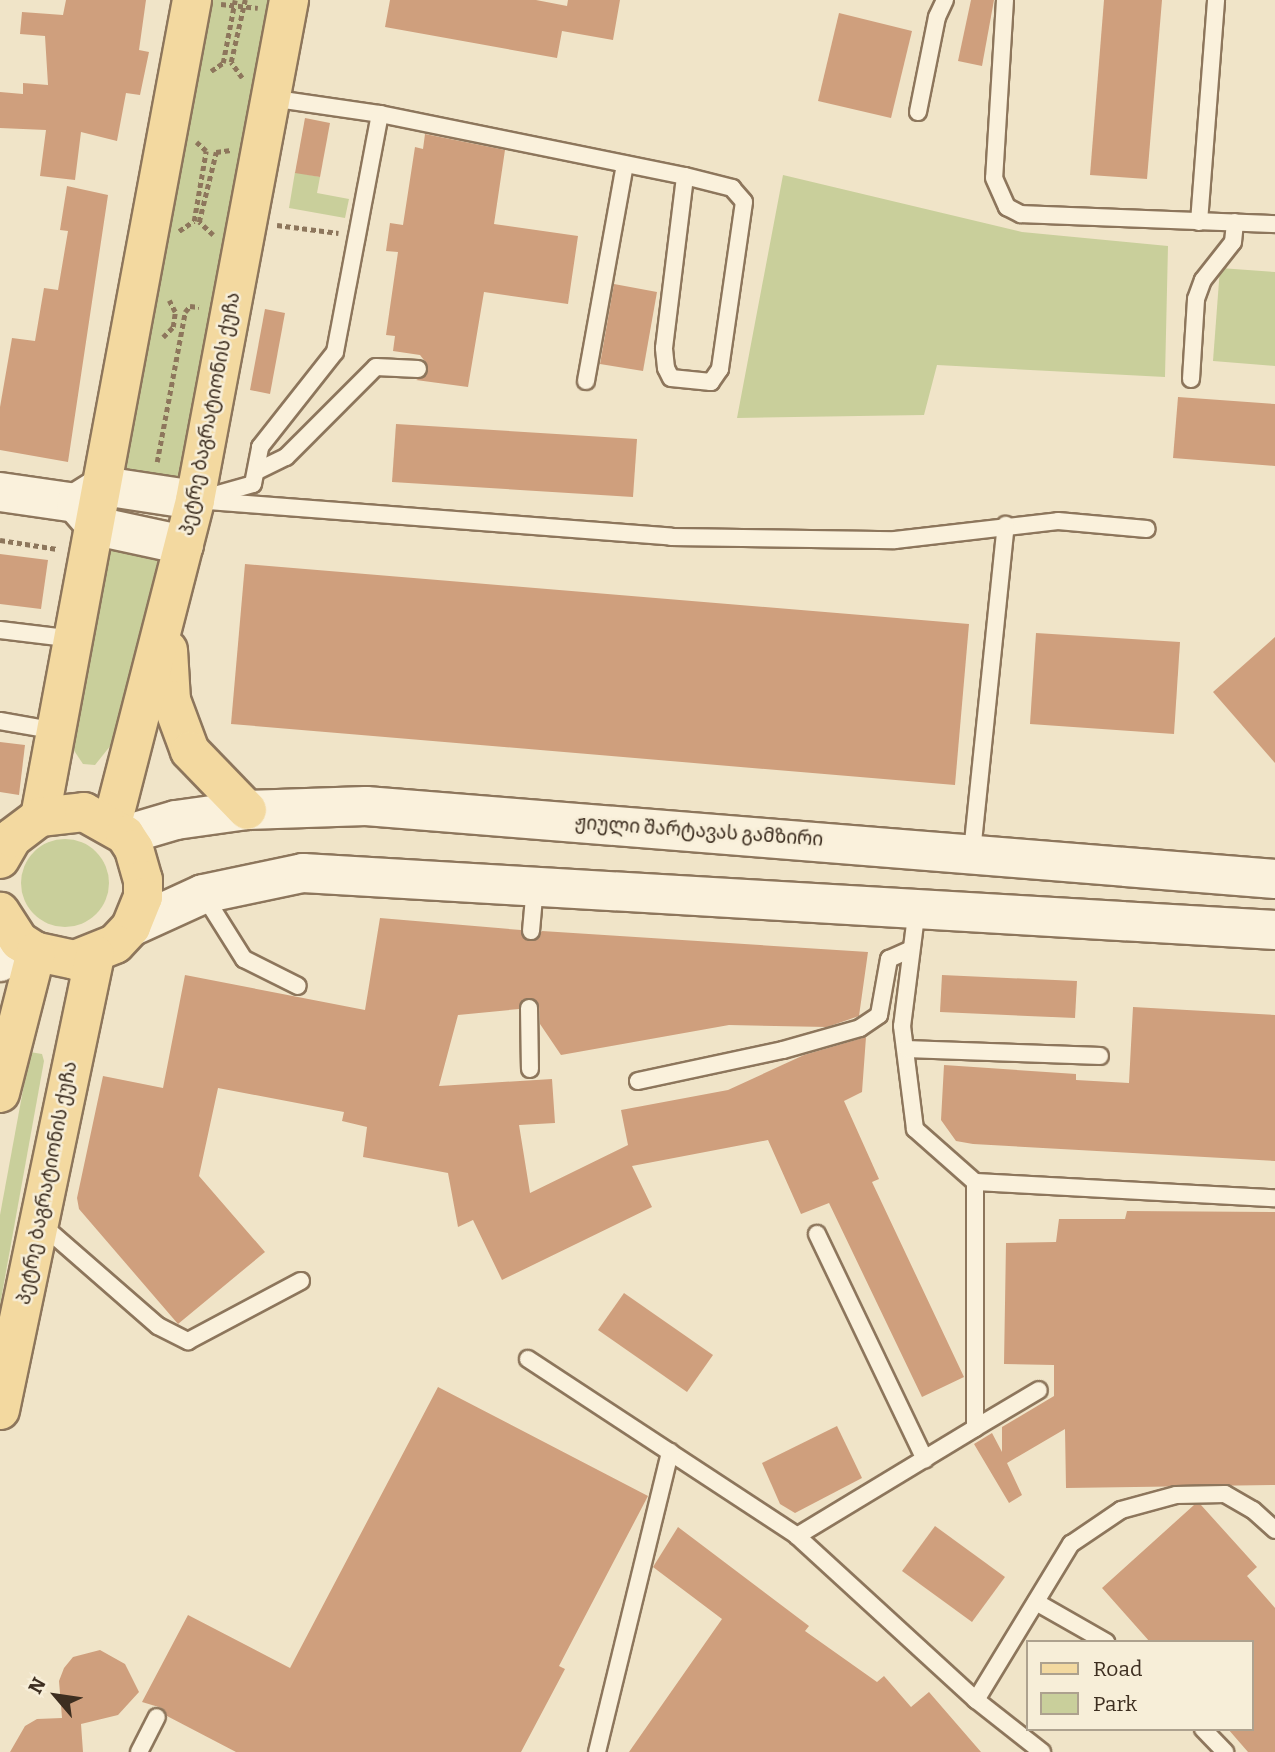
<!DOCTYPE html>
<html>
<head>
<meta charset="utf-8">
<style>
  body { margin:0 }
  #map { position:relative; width:1275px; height:1752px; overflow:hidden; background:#f0e4c8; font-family:Bitter,"Noto Sans Georgian",serif }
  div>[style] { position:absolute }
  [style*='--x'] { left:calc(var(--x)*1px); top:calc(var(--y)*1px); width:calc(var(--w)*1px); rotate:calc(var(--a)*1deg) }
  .green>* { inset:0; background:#c9cf9b }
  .round { border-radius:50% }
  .building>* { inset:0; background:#cf9f7d }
  .path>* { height:4.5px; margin-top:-2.25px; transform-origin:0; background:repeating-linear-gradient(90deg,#8d765c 0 5px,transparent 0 8.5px) }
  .roads { filter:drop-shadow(2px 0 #8d765c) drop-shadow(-2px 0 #8d765c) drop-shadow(0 2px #8d765c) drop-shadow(0 -2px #8d765c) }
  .service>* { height:16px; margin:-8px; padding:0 8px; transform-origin:8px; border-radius:8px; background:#faf1dc }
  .tertiary>* { height:38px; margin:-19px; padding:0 19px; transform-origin:19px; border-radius:19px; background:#faf1dc }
  .secondary>* { height:38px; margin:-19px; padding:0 19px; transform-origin:19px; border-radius:19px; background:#faf1dc }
  .primary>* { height:38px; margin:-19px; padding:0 19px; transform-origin:19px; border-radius:19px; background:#f3d9a0 }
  span { translate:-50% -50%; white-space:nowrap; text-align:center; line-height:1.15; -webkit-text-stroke:5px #f7eed8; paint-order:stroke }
  .street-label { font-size:19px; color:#3d2e20 }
  .legend { position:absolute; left:1026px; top:1640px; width:228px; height:91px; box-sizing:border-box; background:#f7eed8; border:2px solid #ada18e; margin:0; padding:9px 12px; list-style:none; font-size:21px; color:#3d2e20 }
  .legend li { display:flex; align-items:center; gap:14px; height:35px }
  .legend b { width:35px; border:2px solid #ada18e }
  .north { position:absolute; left:21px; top:1661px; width:70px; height:70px; -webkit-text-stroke:5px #f7eed8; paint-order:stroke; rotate:299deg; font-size:19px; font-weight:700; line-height:28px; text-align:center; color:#3d2e20 }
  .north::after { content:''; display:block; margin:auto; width:24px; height:32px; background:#3d2e20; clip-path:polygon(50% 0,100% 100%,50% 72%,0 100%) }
</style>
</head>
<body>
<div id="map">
  <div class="green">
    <div style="clip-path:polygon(210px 0,269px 0,180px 478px,173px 481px,122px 470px)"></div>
    <div style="clip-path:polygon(295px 172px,320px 177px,317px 193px,349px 199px,345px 218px,289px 208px)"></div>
    <div style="clip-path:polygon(783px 175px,1022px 232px,1168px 246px,1165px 377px,937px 365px,924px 415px,737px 418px)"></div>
    <div style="clip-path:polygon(1220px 268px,1275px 272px,1275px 366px,1213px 361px)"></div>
    <div style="clip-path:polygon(108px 548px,159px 556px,111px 745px,95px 765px,83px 764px,73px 749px)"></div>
    <div class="round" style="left:21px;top:839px;width:88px;height:88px"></div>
    <div style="clip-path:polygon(30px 1052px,42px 1054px,44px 1061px,0 1305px,0 1215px)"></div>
  </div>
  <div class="building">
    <div style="clip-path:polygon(66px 0,146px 0,139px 50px,149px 52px,140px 95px,126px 93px,117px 141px,81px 132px,75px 180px,40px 176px,46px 130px,0 128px,0 92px,23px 94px,23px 83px,48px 85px,45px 36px,20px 34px,22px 12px,63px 15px)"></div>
    <div style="clip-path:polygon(390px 0,536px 0,567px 6px,568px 0,620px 0,613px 40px,562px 31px,557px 58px,385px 27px)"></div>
    <div style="clip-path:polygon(971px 0,994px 0,982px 66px,958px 61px)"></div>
    <div style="clip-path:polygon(1104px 0,1162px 0,1147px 179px,1090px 175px)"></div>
    <div style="clip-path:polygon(839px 13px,912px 31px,891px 118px,818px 101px)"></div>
    <div style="clip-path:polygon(305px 118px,330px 123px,320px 177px,295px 173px)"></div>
    <div style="clip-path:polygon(425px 134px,505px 150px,494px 224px,578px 236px,568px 304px,484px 292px,468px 387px,416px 380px,426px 375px,427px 364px,420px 355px,393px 351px,395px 336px,386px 335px,398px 252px,386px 251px,390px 223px,403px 225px,415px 147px,423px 149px)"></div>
    <div style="clip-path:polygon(67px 186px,108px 195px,68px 462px,0 450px,0 407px,12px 338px,35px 341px,44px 288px,58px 290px,68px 231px,60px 230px)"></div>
    <div style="clip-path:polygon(614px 284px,657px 292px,643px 371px,600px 364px)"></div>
    <div style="clip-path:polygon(265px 309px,285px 313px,270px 394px,250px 390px)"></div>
    <div style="clip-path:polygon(1178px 397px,1275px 404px,1275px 466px,1173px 458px)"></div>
    <div style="clip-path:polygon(396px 424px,637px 439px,633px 497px,392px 482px)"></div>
    <div style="clip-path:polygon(0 554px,48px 560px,41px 609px,0 604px)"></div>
    <div style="clip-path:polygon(245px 564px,969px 624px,955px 785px,231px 724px)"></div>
    <div style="clip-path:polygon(1036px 633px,1180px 642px,1174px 734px,1030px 724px)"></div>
    <div style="clip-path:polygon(1275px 637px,1275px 763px,1213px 692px)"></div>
    <div style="clip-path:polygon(0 742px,25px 745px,19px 795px,0 792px)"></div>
    <div style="clip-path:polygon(380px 918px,521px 930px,531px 941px,542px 931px,868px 952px,859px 1016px,827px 1027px,729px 1025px,561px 1055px,540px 1024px,539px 1007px,533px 999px,523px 999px,519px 1009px,458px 1015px,439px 1086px,552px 1079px,555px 1123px,519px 1125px,530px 1193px,628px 1145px,621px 1110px,728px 1090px,804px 1055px,866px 1037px,862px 1092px,844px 1101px,879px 1179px,872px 1182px,964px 1377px,922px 1397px,829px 1203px,801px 1214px,768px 1140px,632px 1166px,652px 1207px,502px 1280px,473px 1220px,458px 1227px,448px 1173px,363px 1157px,367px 1127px,342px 1121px,344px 1112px,218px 1088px,199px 1176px,265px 1252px,178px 1324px,79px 1209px,77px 1198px,103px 1076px,163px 1088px,185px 975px,365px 1010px)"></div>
    <div style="clip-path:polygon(942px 975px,1077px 981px,1075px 1018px,940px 1012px)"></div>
    <div style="clip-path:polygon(1133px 1007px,1275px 1015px,1275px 1161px,973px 1144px,956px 1141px,941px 1120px,944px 1065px,1076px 1074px,1076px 1080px,1129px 1083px)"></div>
    <div style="clip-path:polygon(1127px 1211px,1275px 1212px,1275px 1485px,1066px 1488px,1065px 1429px,1007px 1463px,1022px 1495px,1009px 1503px,974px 1444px,992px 1433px,1002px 1452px,1002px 1427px,1054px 1396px,1054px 1365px,1004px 1364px,1006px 1243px,1056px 1242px,1059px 1219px,1125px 1219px)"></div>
    <div style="clip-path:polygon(624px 1293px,713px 1355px,687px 1392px,598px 1330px)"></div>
    <div style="clip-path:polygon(438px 1387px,648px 1496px,559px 1666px,565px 1669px,521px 1752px,236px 1752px,167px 1716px,162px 1708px,142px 1702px,188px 1615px,290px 1668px)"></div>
    <div style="clip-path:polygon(837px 1426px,862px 1478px,795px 1513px,780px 1504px,762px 1463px)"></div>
    <div style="clip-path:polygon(1194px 1505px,1201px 1505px,1257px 1567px,1247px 1576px,1275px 1608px,1275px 1752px,1248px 1752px,1228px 1729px,1252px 1729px,1252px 1642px,1150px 1642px,1102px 1588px)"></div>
    <div style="clip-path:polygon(935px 1526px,1005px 1577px,972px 1622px,902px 1571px)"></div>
    <div style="clip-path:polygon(678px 1527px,809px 1626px,805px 1631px,877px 1682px,884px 1676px,911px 1707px,929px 1692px,981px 1752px,629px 1752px,722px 1619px,653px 1567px)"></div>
    <div style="clip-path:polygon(100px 1650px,125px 1664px,139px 1692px,118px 1715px,81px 1724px,83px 1752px,10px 1752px,25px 1726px,37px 1719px,62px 1718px,59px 1681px,64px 1668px,73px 1657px)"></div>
  </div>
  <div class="path">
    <div style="--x:221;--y:4;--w:37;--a:6"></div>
    <div style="--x:211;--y:71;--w:14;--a:-34"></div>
    <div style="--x:223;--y:63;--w:64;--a:-79.2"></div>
    <div style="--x:242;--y:78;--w:19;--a:-125"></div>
    <div style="--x:231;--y:62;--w:64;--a:-77.3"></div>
    <div style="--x:277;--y:225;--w:62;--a:7.5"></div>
    <div style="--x:179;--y:231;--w:18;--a:-34"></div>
    <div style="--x:194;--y:221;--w:71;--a:-80.3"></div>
    <div style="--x:206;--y:151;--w:13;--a:-138"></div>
    <div style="--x:213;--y:235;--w:19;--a:-137"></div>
    <div style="--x:199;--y:222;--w:72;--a:-76.3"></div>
    <div style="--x:216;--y:152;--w:15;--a:-8"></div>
    <div style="--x:163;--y:337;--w:14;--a:-45"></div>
    <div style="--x:173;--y:327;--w:15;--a:-82"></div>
    <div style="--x:175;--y:312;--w:13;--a:-117"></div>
    <div style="--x:157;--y:462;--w:153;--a:-79.4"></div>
    <div style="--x:185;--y:312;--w:8;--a:-50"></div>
    <div style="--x:190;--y:306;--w:9;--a:6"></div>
    <div style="--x:0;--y:540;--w:58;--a:9"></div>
  </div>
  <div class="roads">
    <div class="service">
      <div style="--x:1005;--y:0;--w:178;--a:93.5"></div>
      <div style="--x:994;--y:178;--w:32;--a:66"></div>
      <div style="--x:1007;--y:207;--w:16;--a:27"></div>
      <div style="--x:1021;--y:214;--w:254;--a:2.3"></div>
      <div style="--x:270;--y:98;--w:111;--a:8.3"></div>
      <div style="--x:918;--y:112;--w:97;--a:-78.7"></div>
      <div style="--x:937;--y:17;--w:19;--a:-65"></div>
      <div style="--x:1199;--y:222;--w:223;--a:-85.6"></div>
      <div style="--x:1191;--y:379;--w:80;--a:-86.4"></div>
      <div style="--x:1196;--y:299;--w:20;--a:-70"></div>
      <div style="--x:1203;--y:280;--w:48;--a:-51.7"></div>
      <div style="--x:1233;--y:242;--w:20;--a:-84"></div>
      <div style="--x:586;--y:381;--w:220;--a:-79.8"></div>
      <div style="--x:259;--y:470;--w:30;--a:-26"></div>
      <div style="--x:286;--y:457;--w:127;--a:-45"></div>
      <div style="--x:376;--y:367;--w:42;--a:2.7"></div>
      <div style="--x:197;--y:500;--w:58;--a:-15.9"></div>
      <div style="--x:253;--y:484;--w:38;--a:-79"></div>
      <div style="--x:260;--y:447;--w:121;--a:-51.7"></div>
      <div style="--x:335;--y:352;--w:242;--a:-79.3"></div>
      <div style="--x:380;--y:114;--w:311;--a:11.5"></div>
      <div style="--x:685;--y:176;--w:49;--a:14.3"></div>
      <div style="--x:732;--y:188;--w:18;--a:49"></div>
      <div style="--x:744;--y:202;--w:169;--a:98.2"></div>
      <div style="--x:720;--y:369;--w:16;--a:125"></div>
      <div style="--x:711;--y:382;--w:40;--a:-174.3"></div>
      <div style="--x:671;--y:378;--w:11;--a:-117"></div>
      <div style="--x:666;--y:368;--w:20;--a:-96"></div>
      <div style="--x:664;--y:348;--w:173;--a:-83"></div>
      <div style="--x:208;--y:501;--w:464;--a:4.4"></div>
      <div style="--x:671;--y:537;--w:224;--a:0.8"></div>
      <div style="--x:895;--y:540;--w:164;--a:-6.6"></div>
      <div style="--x:1058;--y:521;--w:89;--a:5.1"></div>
      <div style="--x:0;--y:630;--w:75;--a:6.9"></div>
      <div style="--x:0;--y:721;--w:57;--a:10.1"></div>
      <div style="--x:972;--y:852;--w:329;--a:-84.1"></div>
      <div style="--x:203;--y:894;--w:77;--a:57.8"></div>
      <div style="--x:244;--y:959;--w:60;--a:26.6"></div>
      <div style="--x:917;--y:908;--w:119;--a:97.2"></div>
      <div style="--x:902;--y:1026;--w:104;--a:82.8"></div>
      <div style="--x:915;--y:1129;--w:80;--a:41.5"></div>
      <div style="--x:975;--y:1182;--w:300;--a:3.1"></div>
      <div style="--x:531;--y:931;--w:45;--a:-84.9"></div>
      <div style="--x:529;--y:1008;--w:61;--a:89.1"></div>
      <div style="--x:907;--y:1049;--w:193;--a:2.1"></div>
      <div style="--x:638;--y:1081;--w:148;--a:-12.1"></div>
      <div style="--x:783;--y:1050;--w:80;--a:-15.9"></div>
      <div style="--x:860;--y:1028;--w:23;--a:-34"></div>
      <div style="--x:879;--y:1015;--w:57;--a:-79.9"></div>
      <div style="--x:889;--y:959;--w:24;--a:-24"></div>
      <div style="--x:41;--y:1224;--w:155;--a:41.1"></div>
      <div style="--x:158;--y:1326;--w:34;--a:27"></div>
      <div style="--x:188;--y:1341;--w:128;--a:-28"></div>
      <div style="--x:817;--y:1234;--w:250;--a:64.4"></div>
      <div style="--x:528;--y:1359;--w:322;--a:33.3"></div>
      <div style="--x:797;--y:1536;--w:243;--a:42.5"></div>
      <div style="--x:976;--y:1700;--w:84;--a:38.2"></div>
      <div style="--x:975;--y:1428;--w:74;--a:-30.7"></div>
      <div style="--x:797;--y:1536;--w:208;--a:-31.2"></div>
      <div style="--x:975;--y:1428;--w:246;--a:-90"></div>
      <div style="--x:1036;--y:1602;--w:81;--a:29.7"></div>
      <div style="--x:976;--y:1700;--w:183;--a:-58.7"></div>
      <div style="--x:1071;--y:1544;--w:60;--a:-34.2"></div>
      <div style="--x:1121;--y:1510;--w:57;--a:-15.3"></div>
      <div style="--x:1176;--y:1495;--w:49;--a:-1.2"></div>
      <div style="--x:1225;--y:1494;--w:32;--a:30"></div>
      <div style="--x:1253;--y:1510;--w:30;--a:42"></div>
      <div style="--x:1203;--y:1729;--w:32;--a:46"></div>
      <div style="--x:139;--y:1752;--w:39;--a:-63"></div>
      <div style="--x:597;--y:1752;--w:309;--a:-76.3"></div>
    </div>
    <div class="tertiary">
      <div style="--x:0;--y:492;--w:77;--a:8.2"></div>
      <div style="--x:76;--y:503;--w:30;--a:49"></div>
      <div style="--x:96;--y:526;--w:90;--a:12.2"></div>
      <div style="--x:76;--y:503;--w:32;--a:-32"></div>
      <div style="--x:103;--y:486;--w:93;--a:8.7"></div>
    </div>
    <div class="secondary">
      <div style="--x:125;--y:835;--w:53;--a:-16.4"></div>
      <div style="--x:176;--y:820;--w:72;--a:-8"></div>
      <div style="--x:247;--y:810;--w:119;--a:-1.9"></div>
      <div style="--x:366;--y:806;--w:912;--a:4.59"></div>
      <div style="--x:131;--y:927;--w:79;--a:-24.6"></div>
      <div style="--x:203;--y:894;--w:102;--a:-11.9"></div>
      <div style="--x:303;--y:873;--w:974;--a:3.36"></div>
      <div style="--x:0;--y:962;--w:28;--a:-48"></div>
    </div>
    <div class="primary">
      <div style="--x:168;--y:650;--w:50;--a:86.6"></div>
      <div style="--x:171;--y:700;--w:54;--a:69.6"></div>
      <div style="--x:190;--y:751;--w:82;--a:46"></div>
      <div style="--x:40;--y:817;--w:831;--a:-79.46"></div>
      <div style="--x:112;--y:824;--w:334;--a:-75.6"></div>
      <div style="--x:195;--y:500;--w:509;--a:-79.35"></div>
      <div style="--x:0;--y:859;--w:24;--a:-60"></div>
      <div style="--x:12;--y:838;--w:35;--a:-37"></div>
      <div style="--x:40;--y:817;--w:44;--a:-6.5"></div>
      <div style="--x:84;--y:812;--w:47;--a:29.3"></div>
      <div style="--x:125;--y:835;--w:17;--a:57"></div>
      <div style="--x:134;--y:849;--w:32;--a:74"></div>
      <div style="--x:143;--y:880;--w:17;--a:90"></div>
      <div style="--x:143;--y:897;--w:32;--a:112"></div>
      <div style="--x:131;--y:927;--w:23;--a:133"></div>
      <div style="--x:115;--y:944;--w:43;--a:158.2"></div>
      <div style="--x:75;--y:960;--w:40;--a:-168"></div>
      <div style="--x:36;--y:952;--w:20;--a:-147"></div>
      <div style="--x:19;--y:941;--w:35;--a:-123"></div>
      <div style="--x:0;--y:1093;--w:146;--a:-75.7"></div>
      <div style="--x:0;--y:1410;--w:465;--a:-78.2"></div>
    </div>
  </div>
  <div class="street-label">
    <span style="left:210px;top:414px;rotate:-79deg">პეტრე ბაგრატიონის ქუჩა</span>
    <span style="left:699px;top:831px;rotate:4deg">ჟიული შარტავას გამზირი</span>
    <span style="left:47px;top:1183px;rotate:-79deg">პეტრე ბაგრატიონის ქუჩა</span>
  </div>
  <ul class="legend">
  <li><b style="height:9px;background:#f3d9a0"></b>Road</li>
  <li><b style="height:19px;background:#c9cf9b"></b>Park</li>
  </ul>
  <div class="north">N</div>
</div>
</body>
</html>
